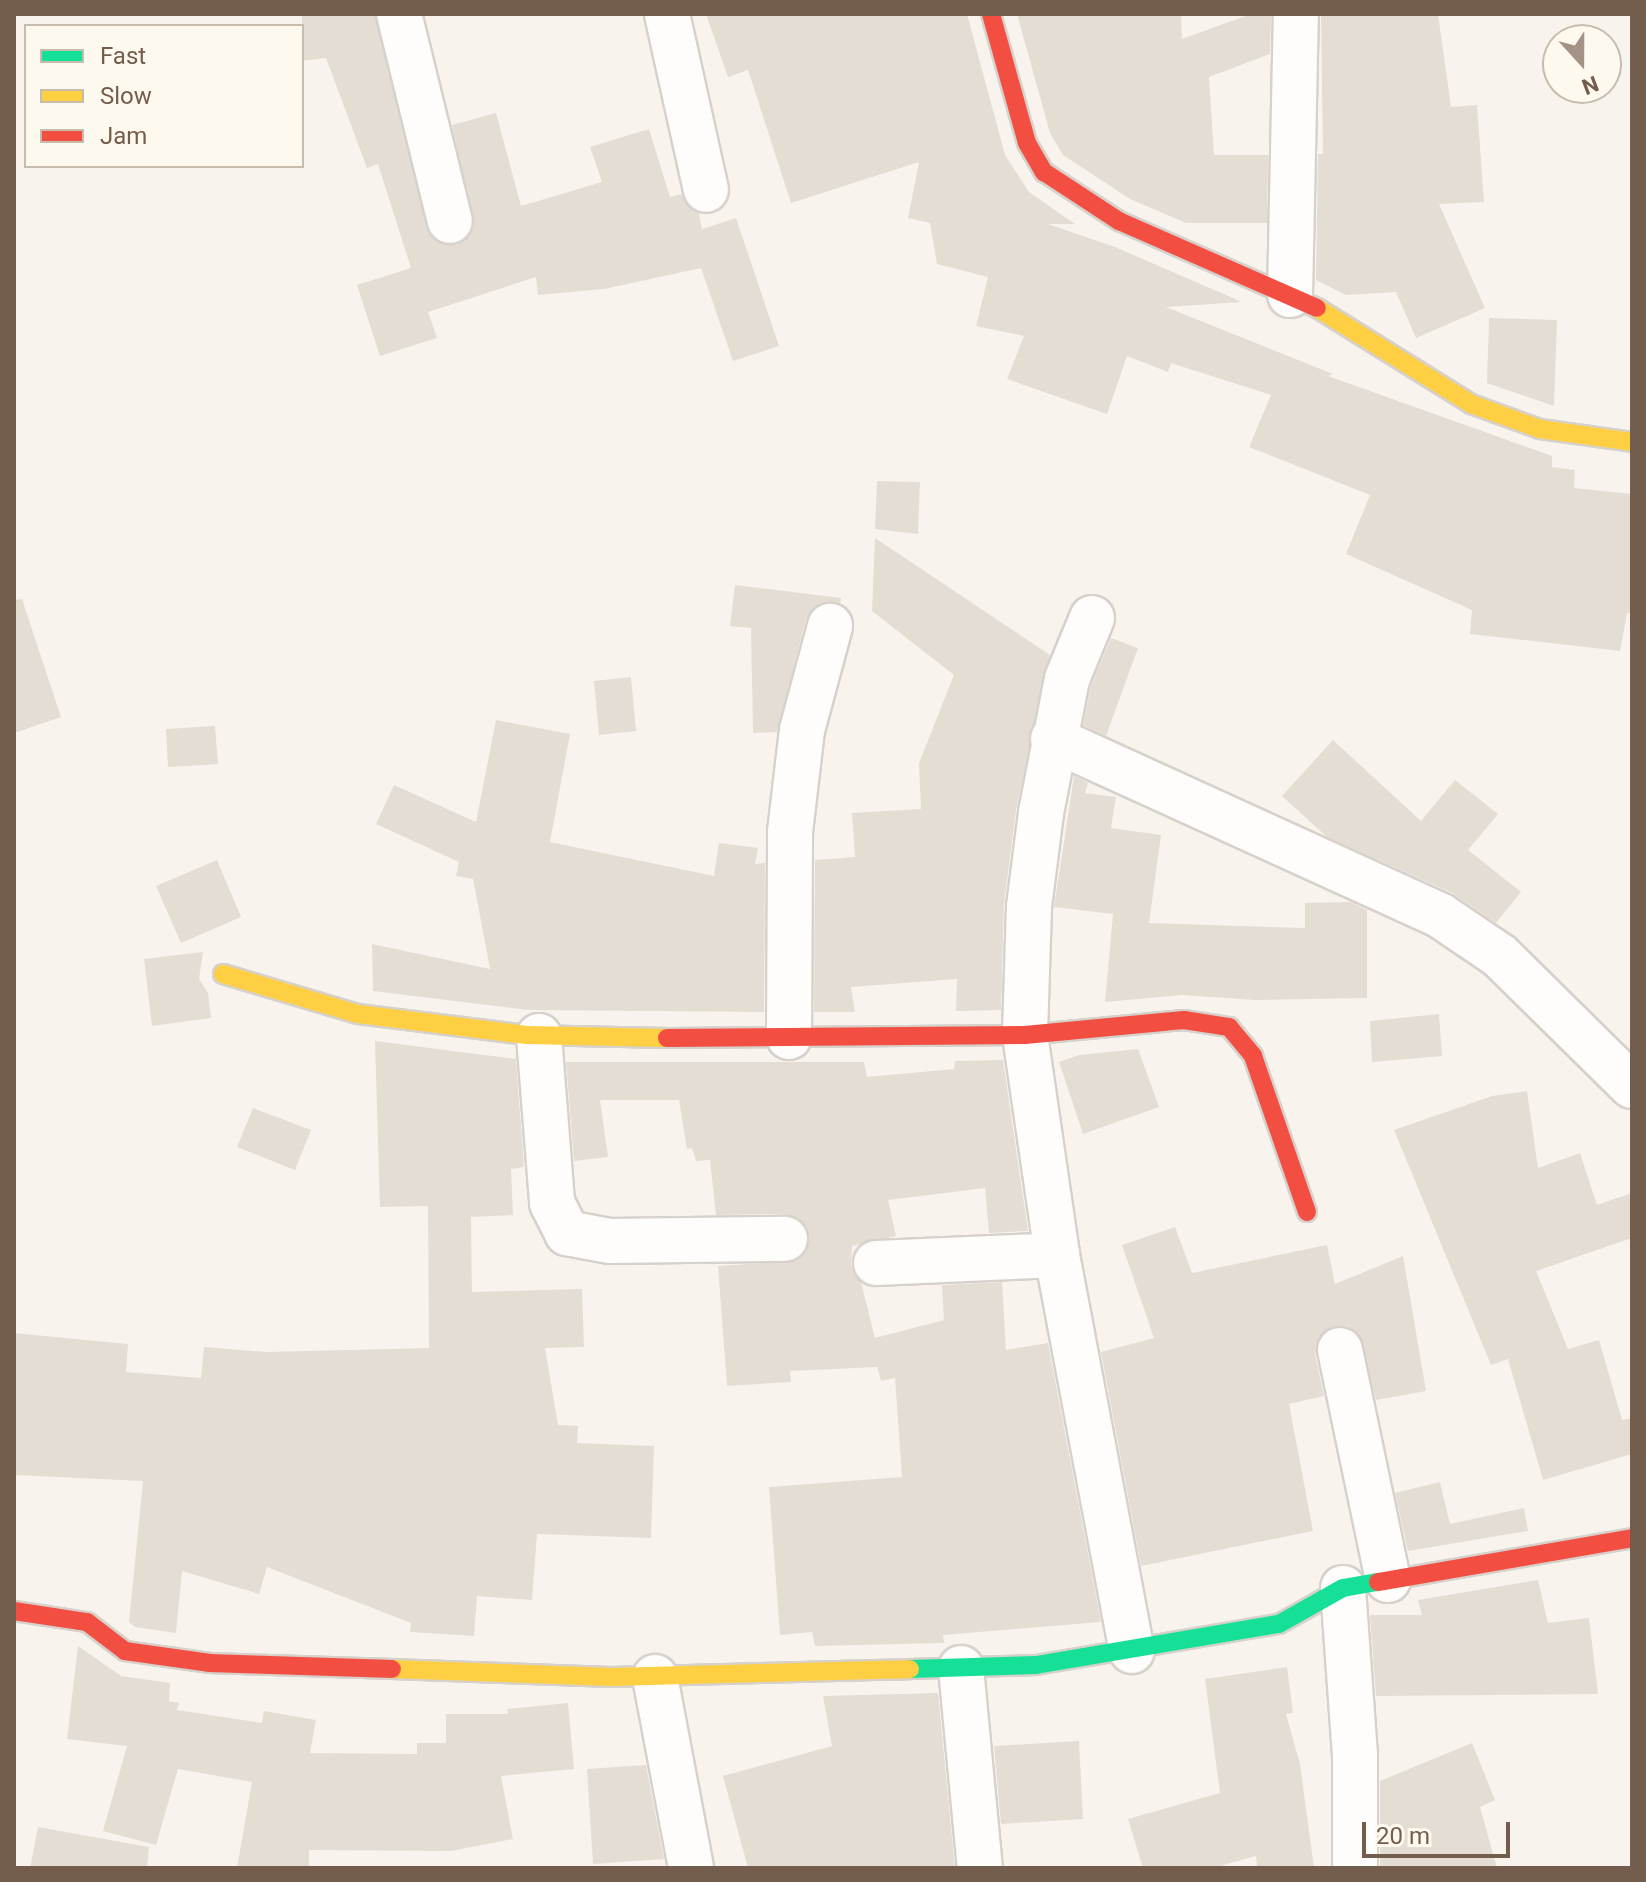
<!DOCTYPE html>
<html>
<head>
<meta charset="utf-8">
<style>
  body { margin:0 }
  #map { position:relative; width:1646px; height:1882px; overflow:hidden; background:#f8f4ed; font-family:Roboto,sans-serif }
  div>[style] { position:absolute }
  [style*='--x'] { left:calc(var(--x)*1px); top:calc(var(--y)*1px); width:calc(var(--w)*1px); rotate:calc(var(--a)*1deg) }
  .building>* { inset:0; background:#e4ddd4 }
  .roads { filter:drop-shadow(2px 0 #d7d1cb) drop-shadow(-2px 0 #d7d1cb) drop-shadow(0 2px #d7d1cb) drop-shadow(0 -2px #d7d1cb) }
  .street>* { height:44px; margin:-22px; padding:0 22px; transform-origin:22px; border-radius:22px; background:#fefdfc }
  .fast>* { height:18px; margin:-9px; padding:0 9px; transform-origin:9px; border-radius:9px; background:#16e098 }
  .slow>* { height:18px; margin:-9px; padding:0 9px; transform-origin:9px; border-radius:9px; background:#ffcf43 }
  .jam>* { height:18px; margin:-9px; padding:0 9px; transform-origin:9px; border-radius:9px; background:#f24e42 }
  span { translate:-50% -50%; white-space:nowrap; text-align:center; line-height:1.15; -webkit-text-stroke:8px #fef9ef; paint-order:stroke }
  .frame { position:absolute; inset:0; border:16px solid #755d4d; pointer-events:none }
  .legend { position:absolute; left:24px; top:24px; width:280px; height:144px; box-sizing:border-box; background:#fef9ef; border:2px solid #c7bbae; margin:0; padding:10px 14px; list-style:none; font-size:24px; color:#755d4d }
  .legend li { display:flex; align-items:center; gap:16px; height:40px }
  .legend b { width:40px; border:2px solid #c7bbae }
  .north { position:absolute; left:1542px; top:24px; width:80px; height:80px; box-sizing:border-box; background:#fef9ef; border:2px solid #c7bbae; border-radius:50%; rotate:159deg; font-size:22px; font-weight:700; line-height:32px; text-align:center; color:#755d4d }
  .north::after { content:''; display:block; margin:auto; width:28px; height:36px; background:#a39285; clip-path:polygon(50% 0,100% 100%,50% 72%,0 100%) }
  .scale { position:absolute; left:1362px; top:1822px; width:148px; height:36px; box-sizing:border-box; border:4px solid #755d4d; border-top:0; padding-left:10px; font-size:24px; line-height:28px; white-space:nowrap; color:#755d4d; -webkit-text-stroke:6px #fef9ef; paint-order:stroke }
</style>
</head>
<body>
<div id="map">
  <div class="building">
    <div style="clip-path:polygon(302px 14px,375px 14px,433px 239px,457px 245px,474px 227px,452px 125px,496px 113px,521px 206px,602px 182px,590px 147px,649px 129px,670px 197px,681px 194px,699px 214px,702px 229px,736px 218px,779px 346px,733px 361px,701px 268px,604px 289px,538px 295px,536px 277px,428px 312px,437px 338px,380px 356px,357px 285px,411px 268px,378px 164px,367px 168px,326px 58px,302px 61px)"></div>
    <div style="clip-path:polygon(706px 14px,967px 14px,1005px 155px,1029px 192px,1075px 224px,1048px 224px,1115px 247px,1242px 302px,1166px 307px,1333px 374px,1328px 376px,1552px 456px,1552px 467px,1575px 470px,1574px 488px,1632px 494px,1632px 613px,1627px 613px,1620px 651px,1470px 634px,1472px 610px,1346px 554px,1370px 495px,1249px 447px,1271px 395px,1171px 363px,1168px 372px,1127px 356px,1107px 414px,1007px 379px,1024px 336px,976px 326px,988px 277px,937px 264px,930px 223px,908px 218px,919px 162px,791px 203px,748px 70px,728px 77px)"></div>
    <div style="clip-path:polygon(1017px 14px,1181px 14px,1182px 39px,1251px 14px,1271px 14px,1270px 54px,1209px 77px,1214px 155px,1268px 155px,1267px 223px,1186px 223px,1130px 199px,1063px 155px,1050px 133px)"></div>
    <div style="clip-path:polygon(1321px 14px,1438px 14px,1451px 107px,1477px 105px,1484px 202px,1439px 204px,1485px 308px,1416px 338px,1396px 292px,1346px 295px,1316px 280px,1318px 154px,1323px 154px)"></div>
    <div style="clip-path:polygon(1489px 318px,1557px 320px,1554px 406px,1487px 383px)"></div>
    <div style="clip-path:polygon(877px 481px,920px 482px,918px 534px,875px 529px)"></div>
    <div style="clip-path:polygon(875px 538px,1050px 655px,1016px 810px,1004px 904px,1001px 1010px,956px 1011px,957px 979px,851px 987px,855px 1012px,814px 1012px,815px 860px,855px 857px,852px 813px,921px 809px,919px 763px,954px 675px,872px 611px)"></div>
    <div style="clip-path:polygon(735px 585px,841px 598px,840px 604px,824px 602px,813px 608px,806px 619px,777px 732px,753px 733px,751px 628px,730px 626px)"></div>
    <div style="clip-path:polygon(22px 599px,61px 717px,14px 733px,14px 600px)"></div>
    <div style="clip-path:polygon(1111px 638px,1138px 648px,1106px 736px,1083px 725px,1091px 686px)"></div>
    <div style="clip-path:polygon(631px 677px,636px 731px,599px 735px,594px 681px)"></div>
    <div style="clip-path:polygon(496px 720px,570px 734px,550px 842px,714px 876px,719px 843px,758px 848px,755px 864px,765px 863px,764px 1012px,529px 1010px,373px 991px,372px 944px,490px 969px,473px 879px,456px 876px,459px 862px,376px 824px,394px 785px,476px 822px)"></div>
    <div style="clip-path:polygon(215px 726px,218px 764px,168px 767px,166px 729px)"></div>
    <div style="clip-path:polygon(1333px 740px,1421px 821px,1455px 780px,1498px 814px,1468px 850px,1521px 892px,1496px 923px,1452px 893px,1327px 837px,1282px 796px)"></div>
    <div style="clip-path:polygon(1074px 776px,1088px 783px,1085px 793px,1116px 797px,1111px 828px,1161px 835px,1149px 923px,1305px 928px,1305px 903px,1350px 902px,1367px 910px,1367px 998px,1255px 1000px,1182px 995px,1105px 1002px,1113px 914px,1054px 907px)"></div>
    <div style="clip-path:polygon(217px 860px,241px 917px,181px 943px,156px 886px)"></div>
    <div style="clip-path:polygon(203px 952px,199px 979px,208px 993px,211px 1018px,152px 1026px,144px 959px)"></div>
    <div style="clip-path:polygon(1439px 1014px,1442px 1056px,1372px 1062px,1370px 1021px)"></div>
    <div style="clip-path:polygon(375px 1041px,516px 1059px,524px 1167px,511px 1169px,513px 1215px,471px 1217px,472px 1292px,582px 1289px,584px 1347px,545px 1348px,558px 1425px,578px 1426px,577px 1443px,654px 1446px,651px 1538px,537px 1534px,532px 1600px,477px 1596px,474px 1636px,410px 1632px,411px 1623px,267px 1567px,259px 1594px,182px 1571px,176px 1633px,135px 1627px,129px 1622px,143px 1481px,14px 1475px,14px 1333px,128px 1344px,126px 1372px,201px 1378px,204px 1347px,266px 1352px,429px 1348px,428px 1206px,380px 1207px)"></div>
    <div style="clip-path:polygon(1138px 1049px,1159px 1107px,1083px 1134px,1059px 1062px,1079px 1055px)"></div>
    <div style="clip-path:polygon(1003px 1060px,1028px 1231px,989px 1233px,985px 1188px,888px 1200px,896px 1236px,852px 1246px,851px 1265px,861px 1282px,875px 1338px,944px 1320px,942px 1285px,1002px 1282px,1006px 1350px,1048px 1343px,1101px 1622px,943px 1635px,944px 1643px,815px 1646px,812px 1632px,780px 1635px,769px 1487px,902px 1477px,895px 1378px,881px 1381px,877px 1367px,790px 1371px,791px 1382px,727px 1386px,718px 1266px,797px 1261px,807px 1251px,807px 1227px,786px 1214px,716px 1215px,710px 1160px,696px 1161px,692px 1148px,687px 1149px,679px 1100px,600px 1100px,608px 1157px,574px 1161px,566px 1062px,864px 1062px,867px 1077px,954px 1069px,955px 1061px)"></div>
    <div style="clip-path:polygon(1527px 1091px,1538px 1168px,1580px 1153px,1597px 1205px,1632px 1193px,1632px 1238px,1536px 1271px,1568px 1349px,1599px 1340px,1622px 1420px,1632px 1418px,1632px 1454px,1543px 1480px,1508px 1359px,1491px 1365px,1394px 1130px,1492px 1096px)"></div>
    <div style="clip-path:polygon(253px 1108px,311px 1130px,295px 1170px,237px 1147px)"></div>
    <div style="clip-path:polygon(1175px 1227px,1192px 1273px,1327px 1245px,1335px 1284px,1403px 1256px,1426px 1391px,1376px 1400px,1359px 1334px,1347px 1326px,1324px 1331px,1315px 1354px,1324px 1396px,1289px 1404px,1313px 1531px,1141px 1566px,1101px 1352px,1154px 1338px,1122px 1245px)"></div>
    <div style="clip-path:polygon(1440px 1482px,1450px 1524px,1524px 1508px,1528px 1531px,1408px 1551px,1395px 1493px)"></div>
    <div style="clip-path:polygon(1538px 1580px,1548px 1623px,1589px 1618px,1598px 1694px,1376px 1696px,1370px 1615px,1422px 1615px,1418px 1600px)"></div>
    <div style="clip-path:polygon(78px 1646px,121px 1676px,170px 1683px,169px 1701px,179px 1703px,177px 1710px,262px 1723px,264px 1711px,316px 1720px,310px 1753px,417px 1754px,417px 1743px,446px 1743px,446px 1714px,508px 1714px,507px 1709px,568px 1703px,574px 1769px,501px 1776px,513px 1839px,451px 1851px,309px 1850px,309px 1868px,237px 1868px,252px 1782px,178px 1769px,156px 1845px,103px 1831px,127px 1746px,67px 1739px)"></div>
    <div style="clip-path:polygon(1287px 1667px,1293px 1713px,1286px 1714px,1300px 1764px,1314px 1868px,1257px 1868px,1256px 1856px,1213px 1868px,1143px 1868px,1128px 1819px,1220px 1793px,1205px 1679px)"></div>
    <div style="clip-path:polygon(938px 1693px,955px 1868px,748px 1868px,723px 1776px,832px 1746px,823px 1696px)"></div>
    <div style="clip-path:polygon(1079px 1741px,1083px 1819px,1001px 1824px,994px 1746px)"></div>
    <div style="clip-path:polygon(1472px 1743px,1495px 1800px,1480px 1807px,1497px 1868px,1380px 1868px,1380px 1781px)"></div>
    <div style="clip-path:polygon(646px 1765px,664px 1859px,593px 1864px,587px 1769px)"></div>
    <div style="clip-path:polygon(38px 1827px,149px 1847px,147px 1868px,30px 1868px)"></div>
  </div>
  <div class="roads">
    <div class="street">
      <div style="--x:399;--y:14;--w:213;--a:76.2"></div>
      <div style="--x:667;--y:14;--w:180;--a:77.5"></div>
      <div style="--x:1290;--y:295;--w:281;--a:-88.8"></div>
      <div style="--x:1092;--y:618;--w:66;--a:112.3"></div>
      <div style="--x:1067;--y:679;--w:136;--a:101"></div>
      <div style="--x:1041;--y:813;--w:95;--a:97.3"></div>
      <div style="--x:1029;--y:907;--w:128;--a:91.8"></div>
      <div style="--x:1025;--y:1035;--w:222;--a:81.7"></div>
      <div style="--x:1057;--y:1255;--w:403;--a:79.3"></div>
      <div style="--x:1053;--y:739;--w:426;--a:24.5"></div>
      <div style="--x:1441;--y:916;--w:71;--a:34.1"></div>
      <div style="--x:1500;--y:956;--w:185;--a:44.6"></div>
      <div style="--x:539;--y:1036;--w:168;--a:85.5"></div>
      <div style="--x:552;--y:1203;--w:34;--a:63"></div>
      <div style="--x:567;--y:1233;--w:44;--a:10.5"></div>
      <div style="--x:610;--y:1241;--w:175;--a:-0.7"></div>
      <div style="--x:789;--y:1037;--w:205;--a:-89.7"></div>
      <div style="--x:790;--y:832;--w:103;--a:-83.3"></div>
      <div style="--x:802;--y:730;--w:108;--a:-74.9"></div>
      <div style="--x:876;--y:1263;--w:181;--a:-2.5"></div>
      <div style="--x:1340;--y:1350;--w:235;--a:78.2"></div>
      <div style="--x:1343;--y:1588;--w:167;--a:85.9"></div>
      <div style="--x:1355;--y:1755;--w:113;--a:90"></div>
      <div style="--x:961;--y:1668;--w:201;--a:84.6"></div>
      <div style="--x:655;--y:1677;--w:194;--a:79.3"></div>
    </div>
    <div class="fast">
      <div style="--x:910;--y:1669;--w:126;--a:-1.8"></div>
      <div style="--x:1036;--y:1665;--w:246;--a:-9.6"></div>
      <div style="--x:1279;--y:1624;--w:73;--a:-29.4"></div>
      <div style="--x:1343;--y:1588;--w:36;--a:-10"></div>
    </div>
    <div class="slow">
      <div style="--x:1317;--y:308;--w:181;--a:31.9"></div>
      <div style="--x:1471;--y:404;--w:73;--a:19.9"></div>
      <div style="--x:1540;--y:429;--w:93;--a:8"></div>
      <div style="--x:223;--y:974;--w:141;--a:16.5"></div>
      <div style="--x:358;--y:1014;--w:170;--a:7.1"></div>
      <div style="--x:527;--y:1035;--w:140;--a:1.2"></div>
      <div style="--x:392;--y:1669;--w:219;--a:2.1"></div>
      <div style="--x:611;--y:1677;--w:299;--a:-1.5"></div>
    </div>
    <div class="jam">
      <div style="--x:991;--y:14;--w:134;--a:74.4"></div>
      <div style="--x:1027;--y:143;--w:34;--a:60"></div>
      <div style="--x:1044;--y:172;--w:90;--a:33.2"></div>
      <div style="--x:1119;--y:221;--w:216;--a:23.7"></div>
      <div style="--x:667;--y:1038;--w:358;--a:-0.5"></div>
      <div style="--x:1025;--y:1035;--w:160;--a:-5.4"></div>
      <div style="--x:1184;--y:1020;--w:46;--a:8.8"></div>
      <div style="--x:1229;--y:1027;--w:38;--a:50"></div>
      <div style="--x:1253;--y:1056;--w:165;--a:70.9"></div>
      <div style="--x:1378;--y:1582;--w:258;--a:-9.8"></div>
      <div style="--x:14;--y:1611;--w:74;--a:8.6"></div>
      <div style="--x:87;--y:1622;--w:48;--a:37.3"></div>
      <div style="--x:125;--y:1651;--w:86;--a:8"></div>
      <div style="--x:210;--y:1663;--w:182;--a:1.9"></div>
    </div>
  </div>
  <div class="frame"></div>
  <ul class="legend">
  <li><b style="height:10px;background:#16e098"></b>Fast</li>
  <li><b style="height:10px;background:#ffcf43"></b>Slow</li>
  <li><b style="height:10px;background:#f24e42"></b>Jam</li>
  </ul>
  <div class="north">N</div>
  <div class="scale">20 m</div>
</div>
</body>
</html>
